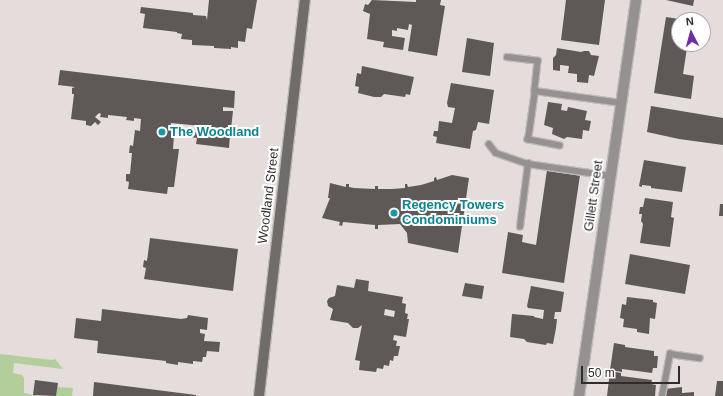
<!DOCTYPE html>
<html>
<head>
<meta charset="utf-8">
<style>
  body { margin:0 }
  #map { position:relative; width:723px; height:396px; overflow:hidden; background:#e4dddb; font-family:Helvetica,sans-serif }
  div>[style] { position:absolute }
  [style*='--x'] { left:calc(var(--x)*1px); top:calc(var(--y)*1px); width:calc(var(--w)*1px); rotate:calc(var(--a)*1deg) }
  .green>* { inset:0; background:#b3ce9b }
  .building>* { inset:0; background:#5e5957 }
  .roads { filter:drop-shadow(1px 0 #c0bab8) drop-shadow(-1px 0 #c0bab8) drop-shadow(0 1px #c0bab8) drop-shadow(0 -1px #c0bab8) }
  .lane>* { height:5.5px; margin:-2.75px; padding:0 2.75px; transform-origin:2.75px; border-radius:2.75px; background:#949190 }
  .street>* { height:10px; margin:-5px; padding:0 5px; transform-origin:5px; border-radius:5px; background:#949190 }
  .secondary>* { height:10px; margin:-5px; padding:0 5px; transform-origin:5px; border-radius:5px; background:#706c6a }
  .dots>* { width:11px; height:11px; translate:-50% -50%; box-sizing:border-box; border:2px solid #fff; border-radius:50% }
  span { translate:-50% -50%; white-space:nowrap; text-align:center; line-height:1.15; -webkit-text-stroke:4px #fff; paint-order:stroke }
  .culture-label { font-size:13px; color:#0d838f; font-weight:700 }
  .left { translate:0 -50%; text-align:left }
  .street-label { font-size:13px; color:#2f2c2b }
  .north { position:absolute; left:671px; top:12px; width:40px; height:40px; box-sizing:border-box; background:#fff; border:1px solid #acabaa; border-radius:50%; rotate:354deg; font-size:11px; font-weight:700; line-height:16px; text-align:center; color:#2f2c2b }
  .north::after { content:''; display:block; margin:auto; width:14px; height:18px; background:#722da1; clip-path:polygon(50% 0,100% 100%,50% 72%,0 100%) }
  .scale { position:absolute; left:581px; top:366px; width:99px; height:18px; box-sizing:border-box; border:2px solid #2f2c2b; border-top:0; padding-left:5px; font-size:12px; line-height:14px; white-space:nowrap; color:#2f2c2b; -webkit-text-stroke:3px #fff; paint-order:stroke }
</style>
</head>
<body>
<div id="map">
  <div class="green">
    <div style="clip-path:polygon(0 354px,52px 360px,55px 359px,63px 369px,14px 363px,13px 373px,22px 375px,24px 378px,24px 393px,38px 396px,0 396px)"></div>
    <div style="clip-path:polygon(57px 387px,73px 388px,72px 396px,56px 396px)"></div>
  </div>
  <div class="building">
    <div style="clip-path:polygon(209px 0,257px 0,252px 29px,247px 28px,245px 42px,238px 41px,238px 48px,231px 47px,231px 49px,214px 48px,214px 46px,192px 45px,192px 40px,181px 39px,182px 34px,177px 33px,177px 32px,143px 28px,145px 14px,140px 13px,141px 7px,193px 13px,193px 15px,206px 16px,207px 20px)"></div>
    <div style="clip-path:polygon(372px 0,416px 2px,416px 0,441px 0,440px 5px,445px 6px,437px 56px,408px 51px,412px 25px,409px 24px,408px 30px,397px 28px,397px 31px,392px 30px,392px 36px,405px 38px,403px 50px,383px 47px,384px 42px,367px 39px,370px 14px,363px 11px,365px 4px,368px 5px)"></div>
    <div style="clip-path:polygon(566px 0,605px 0,599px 45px,561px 40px)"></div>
    <div style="clip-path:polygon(666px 0,694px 0,693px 6px)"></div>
    <div style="clip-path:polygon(666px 17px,679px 19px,679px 44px,694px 44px,694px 49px,687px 48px,683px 74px,694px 76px,691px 99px,654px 93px)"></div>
    <div style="clip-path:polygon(467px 38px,494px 43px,490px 76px,462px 72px)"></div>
    <div style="clip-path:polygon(557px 48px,581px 52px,584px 51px,589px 51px,591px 55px,599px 56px,594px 76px,589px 75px,588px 83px,577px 82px,577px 74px,568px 73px,569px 66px,560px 65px,560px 71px,553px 70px,553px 58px,556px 55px)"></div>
    <div style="clip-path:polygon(362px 66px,414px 77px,410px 95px,406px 94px,405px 97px,384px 94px,381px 97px,374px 97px,358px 93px,359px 87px,355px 86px,357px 73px,361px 74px)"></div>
    <div style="clip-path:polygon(60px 70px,235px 91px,234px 108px,223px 107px,223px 111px,233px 111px,231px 129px,171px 123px,170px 130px,230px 135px,229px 148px,196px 144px,197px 138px,174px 135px,173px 149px,179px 149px,174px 187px,168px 187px,167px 194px,128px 189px,129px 182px,126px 181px,126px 174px,130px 174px,132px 153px,129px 153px,130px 145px,133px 146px,135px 130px,140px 131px,141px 119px,134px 118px,134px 121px,126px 120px,127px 117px,108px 115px,108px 118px,100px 117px,101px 114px,99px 113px,95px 117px,101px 122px,98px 125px,95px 122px,91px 126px,86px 125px,86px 121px,71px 119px,74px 94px,72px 94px,72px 88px,75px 87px,58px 85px)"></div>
    <div style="clip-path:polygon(451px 83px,494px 90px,489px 124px,478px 122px,476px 130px,473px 131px,470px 149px,436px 143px,437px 137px,433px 136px,434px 131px,438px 131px,439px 121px,452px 123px,455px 108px,448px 107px,447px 103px)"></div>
    <div style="clip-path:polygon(548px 102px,562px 104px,561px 110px,567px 111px,568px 107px,587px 111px,585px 120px,591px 121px,589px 131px,583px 130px,582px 139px,567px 137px,564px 139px,552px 134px,553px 128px,544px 125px)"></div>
    <div style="clip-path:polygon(651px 106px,723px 118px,723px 145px,679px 139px,647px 132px)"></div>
    <div style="clip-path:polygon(644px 160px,686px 167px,682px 192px,651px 188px,651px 186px,642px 185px,642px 187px,639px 186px)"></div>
    <div style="clip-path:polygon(547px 170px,580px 175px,564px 283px,502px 273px,508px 232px,523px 235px,522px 242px,536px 245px)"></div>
    <div style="clip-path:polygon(452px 175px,469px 178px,458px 253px,408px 243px,407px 233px,400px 224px,378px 225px,378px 229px,375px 229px,375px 225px,343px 222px,342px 226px,339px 225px,340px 222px,322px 218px,330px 198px,328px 198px,330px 183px,346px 187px,346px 184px,349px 184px,349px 187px,354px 188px,375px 189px,375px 186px,378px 186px,378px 189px,392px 189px,405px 188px,405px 184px,407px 184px,408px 187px,421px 185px,434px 181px,434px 178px,436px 177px,437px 180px)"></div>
    <div style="clip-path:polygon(645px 198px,673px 202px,671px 217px,674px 218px,670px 247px,640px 243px,643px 224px,641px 221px,642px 214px,639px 214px,640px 207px,643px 207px)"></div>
    <div style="clip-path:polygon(720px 204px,723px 204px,723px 216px,719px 216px)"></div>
    <div style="clip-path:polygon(150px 238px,238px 249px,233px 291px,144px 279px,146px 268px,143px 267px,144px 260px,147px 261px)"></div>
    <div style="clip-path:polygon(630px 254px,690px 265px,685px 294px,625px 284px)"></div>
    <div style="clip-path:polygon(evenodd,356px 279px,369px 281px,368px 291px,403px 297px,402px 303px,406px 304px,405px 313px,408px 314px,407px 319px,409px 319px,406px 337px,394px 335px,393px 340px,397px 341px,396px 346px,400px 346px,398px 356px,394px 356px,393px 361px,390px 360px,389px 366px,384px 365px,383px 369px,377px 368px,376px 372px,359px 370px,360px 361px,355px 360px,362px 325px,358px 328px,353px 328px,348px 323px,330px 320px,333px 309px,328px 306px,327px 301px,329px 298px,335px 296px,337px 285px,354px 288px,356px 279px,385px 309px,395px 311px,394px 317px,384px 315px,385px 309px)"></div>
    <div style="clip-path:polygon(465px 283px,484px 286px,482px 299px,462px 296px)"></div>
    <div style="clip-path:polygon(531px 286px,564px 292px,561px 312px,555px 312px,554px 319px,557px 319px,556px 328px,553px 344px,547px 343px,546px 345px,527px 342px,524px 339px,510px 337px,512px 314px,534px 316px,534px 317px,543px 319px,544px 310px,528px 308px,527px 306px)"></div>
    <div style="clip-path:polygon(627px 297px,653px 300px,653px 302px,657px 303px,655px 319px,650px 318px,649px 334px,637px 332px,637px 329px,623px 327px,624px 319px,620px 318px,622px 304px,626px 305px)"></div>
    <div style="clip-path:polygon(102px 309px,181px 319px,187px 318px,188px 315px,208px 318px,207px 330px,200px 329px,200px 333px,205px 334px,204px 341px,220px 342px,219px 352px,207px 351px,206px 357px,203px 357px,202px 362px,193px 361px,193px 364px,178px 362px,178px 365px,166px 363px,166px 361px,97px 353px,98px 341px,74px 338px,76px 318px,101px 321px)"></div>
    <div style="clip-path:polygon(614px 343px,625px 345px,625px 347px,654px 351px,654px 356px,658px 356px,657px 368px,653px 368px,652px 373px,622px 369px,622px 372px,610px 370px)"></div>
    <div style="clip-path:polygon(610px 371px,621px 373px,621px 376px,652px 380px,651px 384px,656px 385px,655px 396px,607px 396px)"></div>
    <div style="clip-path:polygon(35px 380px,58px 383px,56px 396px,33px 395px)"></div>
    <div style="clip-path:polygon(717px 381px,723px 381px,723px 396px,715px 396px)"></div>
    <div style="clip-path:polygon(94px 382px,196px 395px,196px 396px,93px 396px)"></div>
    <div style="clip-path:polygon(682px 387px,682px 393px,694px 392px,694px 396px,665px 396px,665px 389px)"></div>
  </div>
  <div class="roads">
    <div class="lane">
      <div style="--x:507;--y:57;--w:31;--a:7"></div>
      <div style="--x:538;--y:61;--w:30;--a:96"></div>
      <div style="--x:489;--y:144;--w:11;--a:52"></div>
      <div style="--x:496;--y:153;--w:34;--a:19"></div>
      <div style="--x:560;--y:146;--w:33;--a:-169"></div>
      <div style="--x:528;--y:140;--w:49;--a:-81.9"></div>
      <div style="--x:535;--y:91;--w:87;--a:7.9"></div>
      <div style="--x:520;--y:227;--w:64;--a:-82.8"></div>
      <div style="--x:528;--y:164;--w:83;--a:8.3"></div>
      <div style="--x:662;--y:396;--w:43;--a:-79.2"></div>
      <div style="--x:670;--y:354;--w:30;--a:8"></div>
    </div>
    <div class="street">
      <div style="--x:579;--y:396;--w:400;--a:-81.8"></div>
    </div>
    <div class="secondary">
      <div style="--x:259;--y:396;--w:399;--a:-83.4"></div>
    </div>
  </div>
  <div class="dots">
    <div style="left:162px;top:132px;background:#0f9aa8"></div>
    <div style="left:394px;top:213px;background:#0f9aa8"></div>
  </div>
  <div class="culture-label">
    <span class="left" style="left:170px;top:132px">The Woodland</span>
    <span class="left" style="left:402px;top:213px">Regency Towers<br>Condominiums</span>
  </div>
  <div class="street-label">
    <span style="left:269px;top:196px;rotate:-83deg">Woodland Street</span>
    <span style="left:594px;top:196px;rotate:-82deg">Gillett Street</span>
  </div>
  <div class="north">N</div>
  <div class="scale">50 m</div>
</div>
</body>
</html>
